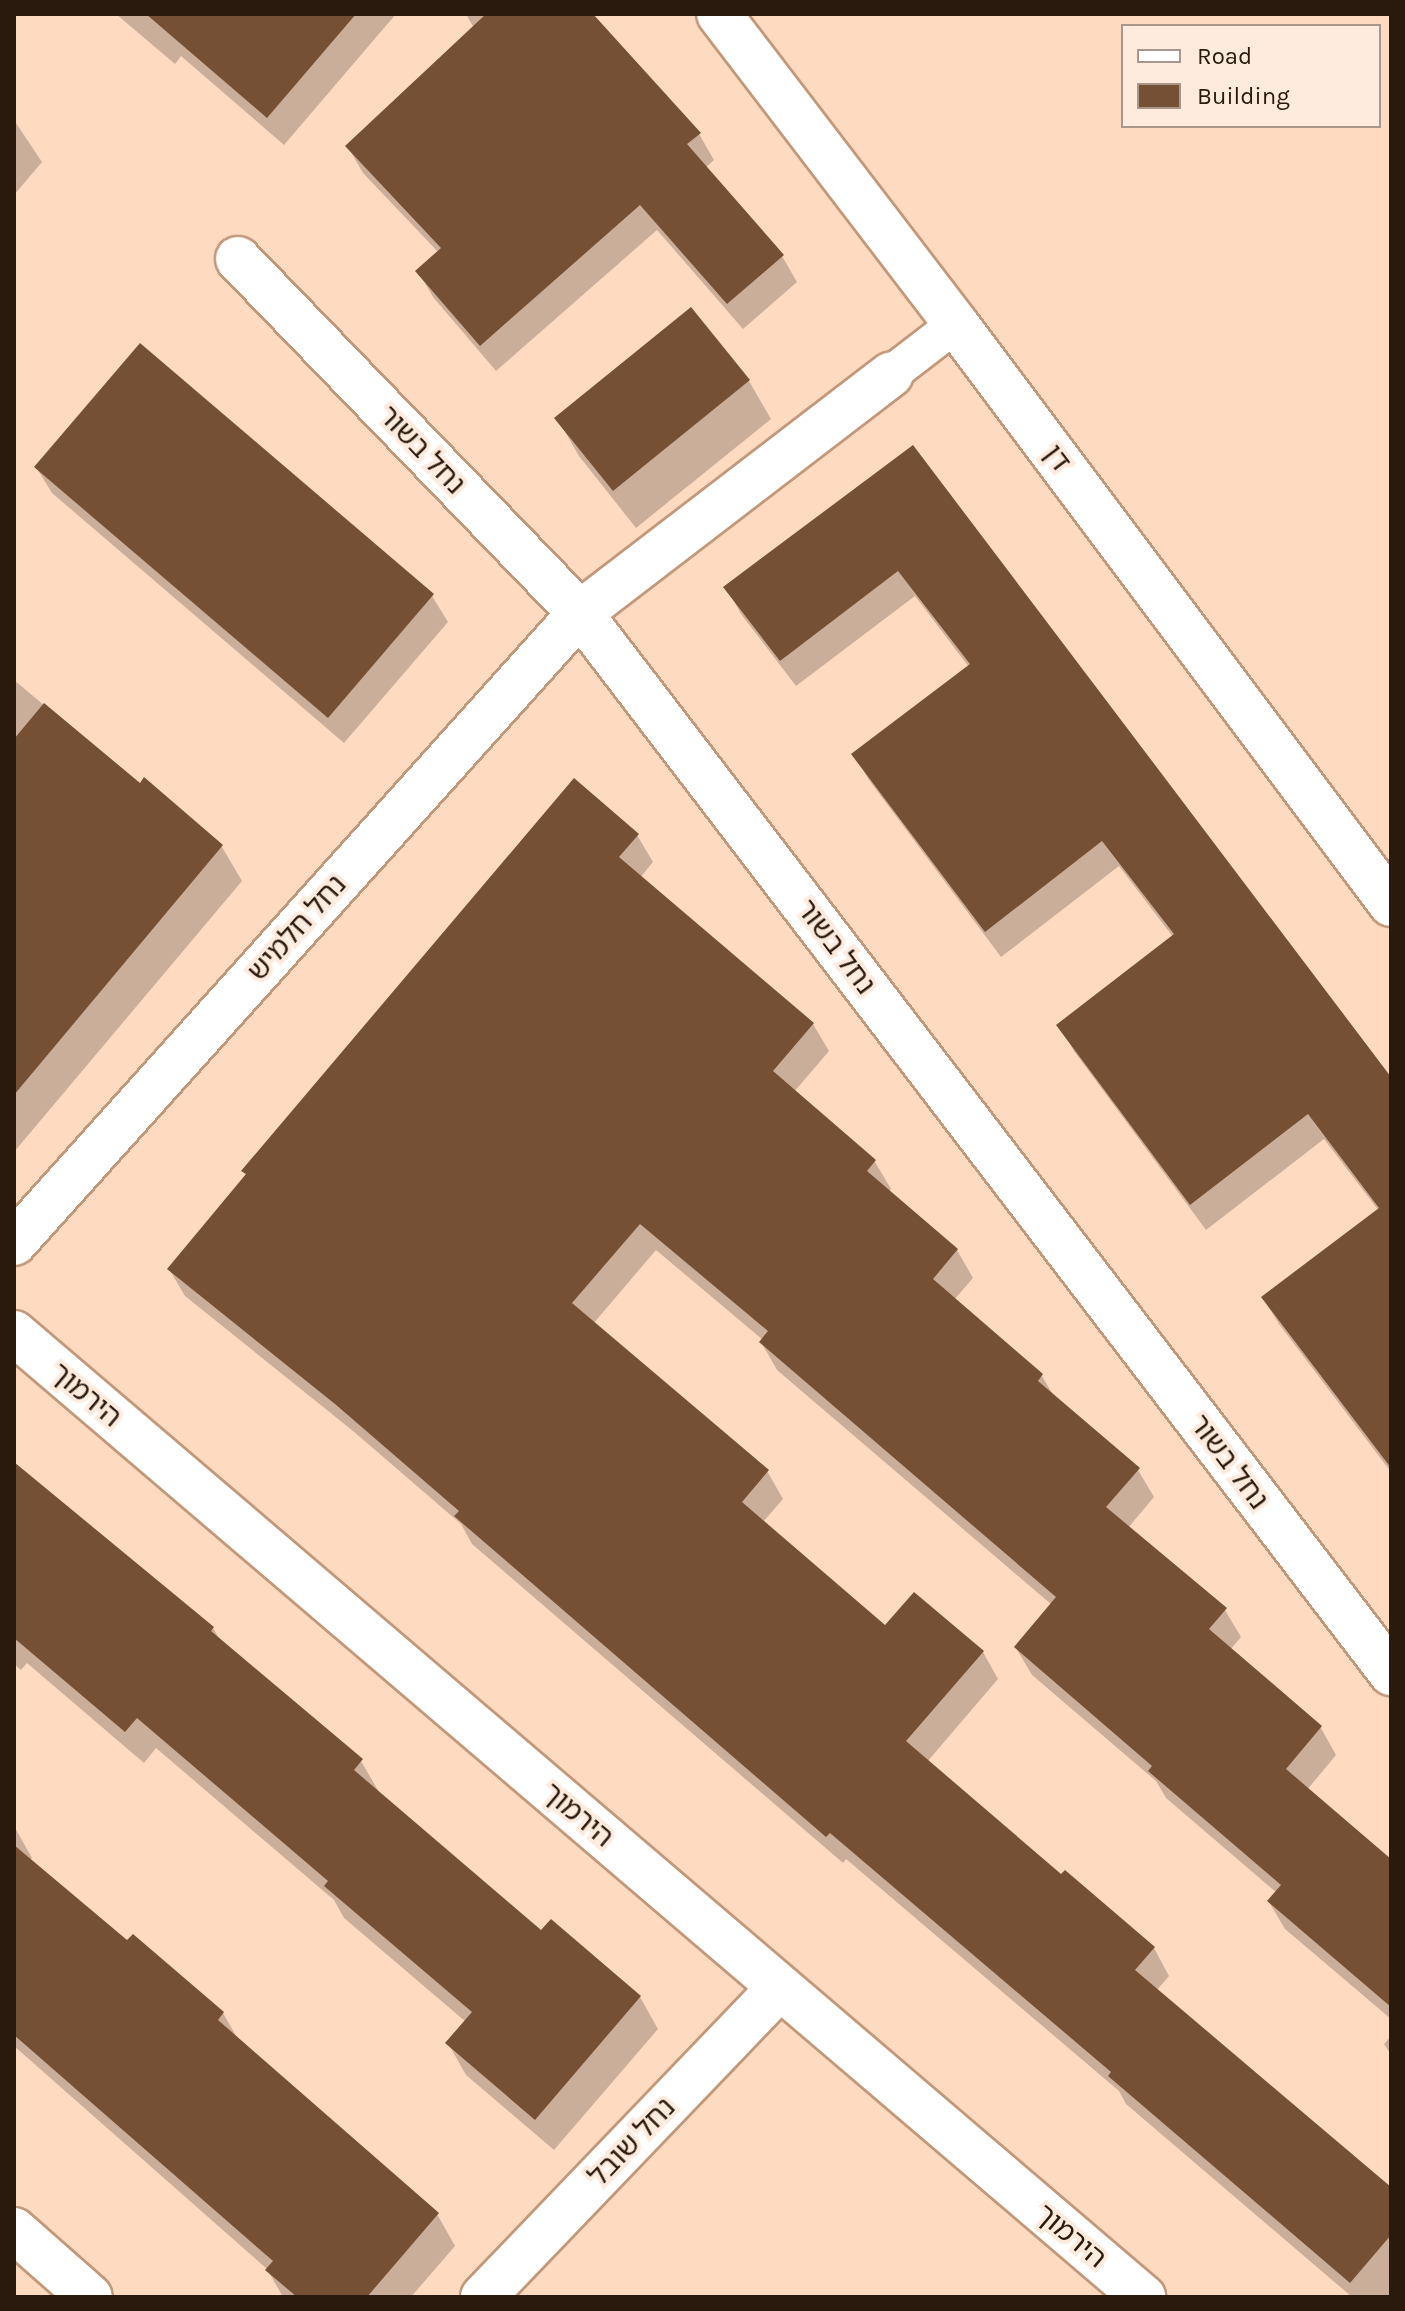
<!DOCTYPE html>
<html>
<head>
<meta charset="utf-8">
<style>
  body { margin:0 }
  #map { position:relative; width:1405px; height:2311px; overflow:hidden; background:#fedac1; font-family:Karla,"Noto Sans Hebrew",sans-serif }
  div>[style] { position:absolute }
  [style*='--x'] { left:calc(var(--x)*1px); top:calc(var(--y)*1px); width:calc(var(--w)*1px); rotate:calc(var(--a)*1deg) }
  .shadow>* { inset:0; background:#0003 }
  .building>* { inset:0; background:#765034 }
  .roads { filter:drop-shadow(2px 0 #c2987a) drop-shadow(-2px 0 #c2987a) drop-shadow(0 2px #c2987a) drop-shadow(0 -2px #c2987a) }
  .pedestrian>* { height:36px; margin:-18px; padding:0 18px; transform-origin:18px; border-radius:18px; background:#fff }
  .minor>* { height:44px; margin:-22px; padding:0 22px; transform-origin:22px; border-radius:22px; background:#fff }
  .tertiary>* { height:44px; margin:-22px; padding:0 22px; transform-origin:22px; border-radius:22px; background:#fff }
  span { translate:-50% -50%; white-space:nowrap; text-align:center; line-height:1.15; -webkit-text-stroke:8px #feebde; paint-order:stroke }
  .street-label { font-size:28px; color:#2a1a0e }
  .frame { position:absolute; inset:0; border:16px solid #2a1a0e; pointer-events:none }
  .legend { position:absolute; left:1121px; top:24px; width:260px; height:104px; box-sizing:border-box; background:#feebde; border:2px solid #a9978b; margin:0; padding:10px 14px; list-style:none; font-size:24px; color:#2a1a0e }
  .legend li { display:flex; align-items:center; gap:16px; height:40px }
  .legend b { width:40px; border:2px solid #a9978b }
</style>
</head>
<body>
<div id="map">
  <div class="shadow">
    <div style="clip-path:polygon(116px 14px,396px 14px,284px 145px,181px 56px,175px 64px)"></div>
    <div style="clip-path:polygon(470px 14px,589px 14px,699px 134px,714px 160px,705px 168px,782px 256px,797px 282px,743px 329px,657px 230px,496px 371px,433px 297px,418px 271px,439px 253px,363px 173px,348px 147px,474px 28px,467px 16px)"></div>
    <div style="clip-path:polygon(14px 120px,42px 162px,14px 195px)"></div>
    <div style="clip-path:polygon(749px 381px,771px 419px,636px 528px,579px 456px,557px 418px)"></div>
    <div style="clip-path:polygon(913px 448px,1391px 1078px,1391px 1472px,1279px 1324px,1263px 1298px,1379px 1211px,1324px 1139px,1206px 1230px,1074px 1051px,1059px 1025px,1173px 937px,1119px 866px,1001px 957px,869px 780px,854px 754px,969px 667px,915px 596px,796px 686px,741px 614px,726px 587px)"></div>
    <div style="clip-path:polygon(36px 467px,432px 596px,448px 622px,344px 743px,52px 493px)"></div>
    <div style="clip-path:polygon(14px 680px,140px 786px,144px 780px,222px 847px,242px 881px,14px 1152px)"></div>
    <div style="clip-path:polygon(637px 835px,653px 862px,640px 878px,813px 1024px,829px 1051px,794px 1092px,875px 1162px,891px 1189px,889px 1192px,957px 1250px,973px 1278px,954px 1300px,1042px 1376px,1055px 1398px,1138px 1470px,1154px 1497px,1128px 1528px,1225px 1610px,1241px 1637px,1230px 1650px,1321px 1728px,1336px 1755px,1307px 1790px,1391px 1861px,1391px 2019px,1285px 1929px,1269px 1902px,1277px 1893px,1166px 1798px,1156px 1781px,1032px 1675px,1016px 1648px,1052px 1605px,777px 1370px,761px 1342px,763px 1340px,656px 1250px,593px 1324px,767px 1471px,783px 1499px,763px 1522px,886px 1628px,983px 1652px,998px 1679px,927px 1762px,1061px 1876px,1154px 1948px,1169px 1976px,1156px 1991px,1391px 2189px,1391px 2297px,1352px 2297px,1126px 2104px,1119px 2091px,846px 1859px,843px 1863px,472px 1544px,461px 1524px,353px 1431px,185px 1296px,169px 1269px,247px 1176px,243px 1171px)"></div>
    <div style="clip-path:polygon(14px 1466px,213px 1628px,220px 1640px,361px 1761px,379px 1792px,542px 1933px,640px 1997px,658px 2029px,554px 2150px,466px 2075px,448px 2043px,466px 2022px,344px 1918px,334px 1900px,156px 1748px,144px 1763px,27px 1663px,21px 1670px,14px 1664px)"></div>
    <div style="clip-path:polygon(14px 1826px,32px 1858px,30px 1861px,128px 1943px,223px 2013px,239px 2041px,437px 2214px,455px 2246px,411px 2297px,283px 2297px,267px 2269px,14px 2046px)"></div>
    <div style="clip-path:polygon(1391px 2036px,1391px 2055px,1384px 2044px)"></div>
  </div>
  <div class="building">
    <div style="clip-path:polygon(146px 14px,356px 14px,267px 118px)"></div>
    <div style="clip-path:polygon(486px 14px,593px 14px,701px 133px,687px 144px,784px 255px,727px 304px,640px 205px,480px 346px,415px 271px,441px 248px,345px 146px)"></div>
    <div style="clip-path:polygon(691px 307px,750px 380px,613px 491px,554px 418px)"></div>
    <div style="clip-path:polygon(140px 343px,434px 594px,328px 718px,34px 467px)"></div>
    <div style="clip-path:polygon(913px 445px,1391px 1077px,1391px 1468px,1261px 1297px,1379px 1208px,1308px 1114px,1190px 1205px,1056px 1025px,1174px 934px,1102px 841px,985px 932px,851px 754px,970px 664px,898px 571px,780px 661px,723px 587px)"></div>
    <div style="clip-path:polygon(44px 703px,140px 783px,144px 777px,223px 845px,14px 1095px,14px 739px)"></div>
    <div style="clip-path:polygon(574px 778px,639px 834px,619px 857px,814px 1023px,773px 1071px,876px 1160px,867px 1171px,958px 1249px,933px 1279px,1043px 1374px,1038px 1381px,1140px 1468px,1106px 1507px,1227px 1608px,1209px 1629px,1322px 1726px,1286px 1769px,1391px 1859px,1391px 2007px,1267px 1901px,1281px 1885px,1148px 1771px,1152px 1766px,1014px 1647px,1056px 1597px,759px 1342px,768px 1331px,640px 1224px,572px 1303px,769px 1470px,742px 1502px,885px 1625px,914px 1592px,984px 1651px,906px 1741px,1061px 1874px,1065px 1870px,1155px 1947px,1135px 1970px,1391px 2187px,1391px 2235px,1350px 2283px,1108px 2076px,1111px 2072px,830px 1833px,826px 1837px,454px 1516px,459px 1511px,335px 1404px,167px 1269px,246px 1174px,241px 1171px)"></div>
    <div style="clip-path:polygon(14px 1462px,214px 1627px,211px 1631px,363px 1759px,354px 1770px,541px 1930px,551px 1919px,641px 1996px,535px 2120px,445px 2043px,472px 2012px,324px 1886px,328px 1881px,137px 1718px,125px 1732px,14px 1638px)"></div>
    <div style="clip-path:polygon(14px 1845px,127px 1940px,133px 1934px,224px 2012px,218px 2020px,439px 2213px,367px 2297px,297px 2297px,265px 2270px,273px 2261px,14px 2035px)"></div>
  </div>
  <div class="roads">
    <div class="pedestrian">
      <div style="--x:891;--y:374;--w:82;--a:-37.6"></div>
    </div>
    <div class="minor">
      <div style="--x:238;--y:259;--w:492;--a:46"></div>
      <div style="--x:580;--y:613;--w:1335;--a:52.58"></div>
      <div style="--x:14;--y:1243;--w:847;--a:-48.06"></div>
      <div style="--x:580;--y:613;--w:392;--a:-37.5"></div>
      <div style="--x:14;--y:1333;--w:1485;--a:40.49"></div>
      <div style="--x:14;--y:2230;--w:101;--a:41.4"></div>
      <div style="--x:483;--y:2297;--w:429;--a:-46.2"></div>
    </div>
    <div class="tertiary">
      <div style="--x:719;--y:14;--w:390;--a:52.6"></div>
      <div style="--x:956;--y:324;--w:725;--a:53.13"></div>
    </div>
  </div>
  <div class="street-label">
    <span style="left:422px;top:450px;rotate:46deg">נחל בשור</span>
    <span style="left:1057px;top:458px;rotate:53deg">דן</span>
    <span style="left:297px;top:928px;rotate:-48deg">נחל חלמיש</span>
    <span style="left:836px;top:947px;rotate:53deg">נחל בשור</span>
    <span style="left:86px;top:1395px;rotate:40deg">הירמוך</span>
    <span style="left:1229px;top:1462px;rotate:53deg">נחל בשור</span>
    <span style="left:578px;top:1815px;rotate:40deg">הירמוך</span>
    <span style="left:632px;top:2142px;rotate:-46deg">נחל שובל</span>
    <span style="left:1071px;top:2236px;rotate:40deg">הירמוך</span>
  </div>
  <div class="frame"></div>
  <ul class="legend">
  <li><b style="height:10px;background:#fff"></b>Road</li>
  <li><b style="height:22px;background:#765034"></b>Building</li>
  </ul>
</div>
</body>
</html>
